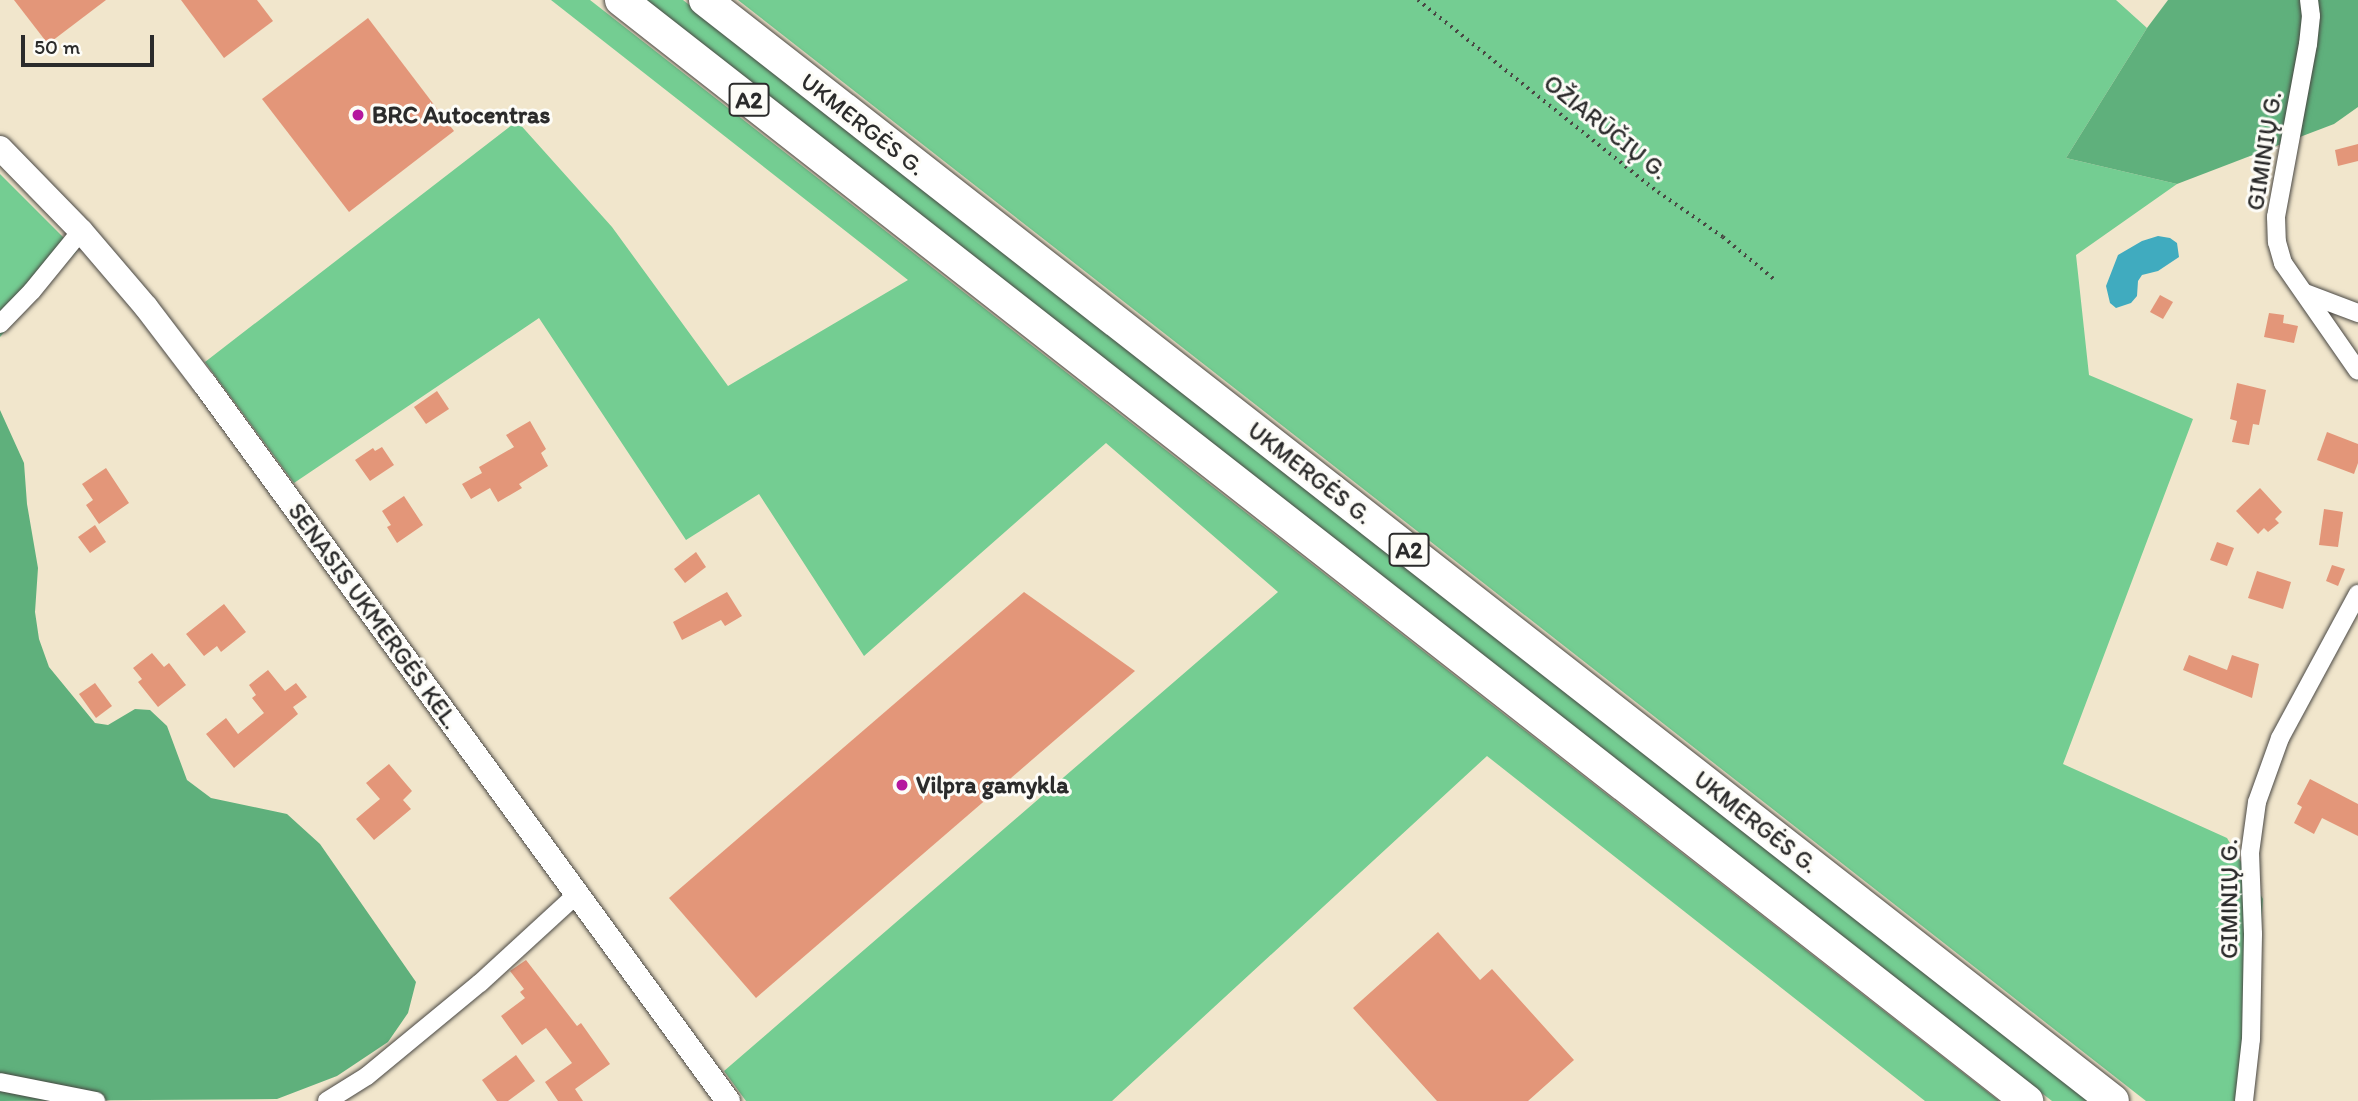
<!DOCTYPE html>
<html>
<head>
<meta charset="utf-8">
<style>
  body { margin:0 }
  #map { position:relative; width:2358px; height:1101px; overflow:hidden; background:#f1e6cc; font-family:Itim,sans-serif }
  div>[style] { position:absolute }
  .green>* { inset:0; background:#74cd92 }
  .forest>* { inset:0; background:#5fb07c }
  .water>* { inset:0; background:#40abbf }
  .building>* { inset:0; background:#e39679 }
  .path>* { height:3.5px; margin-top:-1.75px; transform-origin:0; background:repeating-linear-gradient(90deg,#494743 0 2px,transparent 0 7px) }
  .roads { filter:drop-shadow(0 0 2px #494743) drop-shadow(0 0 2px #494743) }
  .minor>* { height:18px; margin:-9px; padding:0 9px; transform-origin:9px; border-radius:9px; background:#fff }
  .secondary>* { height:24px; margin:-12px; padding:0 12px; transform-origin:12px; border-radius:12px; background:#fff }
  .motorway>* { height:32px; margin:-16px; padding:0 16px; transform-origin:16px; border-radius:16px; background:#fff }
  .dots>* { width:19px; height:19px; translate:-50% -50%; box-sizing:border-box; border:4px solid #fdfcf7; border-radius:50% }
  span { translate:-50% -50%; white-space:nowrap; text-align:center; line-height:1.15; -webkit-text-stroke:6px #fdfcf7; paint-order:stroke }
  .shield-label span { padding:2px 5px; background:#fdfcf7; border:2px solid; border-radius:5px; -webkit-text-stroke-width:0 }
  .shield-label { font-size:23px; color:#2b2b2b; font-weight:700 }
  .poi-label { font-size:24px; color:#2b2b2b; font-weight:700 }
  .left { translate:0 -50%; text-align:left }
  .street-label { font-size:24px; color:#2b2b2b }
  .scale { position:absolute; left:21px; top:35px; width:133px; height:32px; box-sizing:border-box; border:4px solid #2b2b2b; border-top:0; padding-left:9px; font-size:21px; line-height:24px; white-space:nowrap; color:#2b2b2b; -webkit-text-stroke:5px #fdfcf7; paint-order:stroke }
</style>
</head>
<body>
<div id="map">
  <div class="green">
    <div style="clip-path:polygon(551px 0,590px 0,1999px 1101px,1925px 1101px,1487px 756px,1112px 1101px,746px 1101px,724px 1071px,1278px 592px,1106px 443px,864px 656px,759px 494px,686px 540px,539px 318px,294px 483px,205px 362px,517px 121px,612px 227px,728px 386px,908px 280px)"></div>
    <div style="clip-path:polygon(641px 0,683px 0,2092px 1101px,2052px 1101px)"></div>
    <div style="clip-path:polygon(738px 0,2116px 0,2147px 28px,2066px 158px,2177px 184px,2076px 255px,2089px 375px,2193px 419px,2063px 764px,2227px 838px,2263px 899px,2249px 1101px,2146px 1101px)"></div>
    <div style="clip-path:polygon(0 174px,77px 251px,0 337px)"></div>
  </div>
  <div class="forest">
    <div style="clip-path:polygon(2168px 0,2358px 0,2358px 107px,2334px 124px,2177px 184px,2066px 158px,2147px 28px)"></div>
    <div style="clip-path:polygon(0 410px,24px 463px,27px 504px,38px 568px,35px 612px,39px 639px,49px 667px,95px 723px,108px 725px,135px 709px,150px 710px,167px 726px,187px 780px,211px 798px,287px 814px,320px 844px,416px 982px,408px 1013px,388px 1042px,337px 1076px,277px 1099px,0 1101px)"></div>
  </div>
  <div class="water">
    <div style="clip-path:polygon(2158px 236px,2170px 238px,2177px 243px,2179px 257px,2158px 271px,2142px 275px,2138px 281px,2137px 296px,2131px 303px,2116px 308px,2110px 303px,2106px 286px,2118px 255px,2142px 241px)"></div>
  </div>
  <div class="building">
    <div style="clip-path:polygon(14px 0,106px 0,48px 44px)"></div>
    <div style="clip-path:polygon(181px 0,257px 0,273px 21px,224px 58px)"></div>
    <div style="clip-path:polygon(368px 18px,454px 131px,349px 212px,262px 99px)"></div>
    <div style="clip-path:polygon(2358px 144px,2358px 161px,2338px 166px,2335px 150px)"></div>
    <div style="clip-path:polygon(2160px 295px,2173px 302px,2163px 319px,2150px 312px)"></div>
    <div style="clip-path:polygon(2269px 313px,2284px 315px,2283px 323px,2298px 326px,2294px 343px,2264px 337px)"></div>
    <div style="clip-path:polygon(2237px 383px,2266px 390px,2259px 425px,2253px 424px,2249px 445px,2232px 442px,2237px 421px,2230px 419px)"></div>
    <div style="clip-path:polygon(437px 391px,449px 409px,426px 424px,414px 407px)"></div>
    <div style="clip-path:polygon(530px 421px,546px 449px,541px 453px,548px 466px,519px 484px,522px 488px,498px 502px,490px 488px,471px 499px,462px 484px,482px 473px,479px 467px,514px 447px,506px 435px)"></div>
    <div style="clip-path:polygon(2327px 432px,2358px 444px,2358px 463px,2354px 474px,2317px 460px)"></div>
    <div style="clip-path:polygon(382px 447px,394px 465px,370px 481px,355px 460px,373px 448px,375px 451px)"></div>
    <div style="clip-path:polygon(106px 468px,129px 503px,99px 524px,86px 505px,93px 500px,82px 484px)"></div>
    <div style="clip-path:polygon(2260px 488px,2282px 512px,2275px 519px,2279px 523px,2268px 532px,2264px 528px,2258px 534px,2236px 511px)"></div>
    <div style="clip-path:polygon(404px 496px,423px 525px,397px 543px,387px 527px,391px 525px,382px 511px)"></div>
    <div style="clip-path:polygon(2324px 509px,2343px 512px,2338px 547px,2319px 545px)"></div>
    <div style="clip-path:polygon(95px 525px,106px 542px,90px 553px,78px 537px)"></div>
    <div style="clip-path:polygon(2217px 542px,2234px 548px,2227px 566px,2210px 560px)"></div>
    <div style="clip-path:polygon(696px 552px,706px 567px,685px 583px,674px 569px)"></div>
    <div style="clip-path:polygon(2332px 565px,2345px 569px,2338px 586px,2326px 581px)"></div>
    <div style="clip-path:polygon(2257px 571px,2291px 582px,2283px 609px,2248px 598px)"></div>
    <div style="clip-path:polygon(727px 592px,742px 616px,725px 626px,721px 620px,682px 640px,673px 622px)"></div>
    <div style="clip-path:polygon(1024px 592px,1135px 671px,756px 998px,669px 898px)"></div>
    <div style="clip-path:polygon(224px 604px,246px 632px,221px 652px,217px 646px,204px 656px,186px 634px)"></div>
    <div style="clip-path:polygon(152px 653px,164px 667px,169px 663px,186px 685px,158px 707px,138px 682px,142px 679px,133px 668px)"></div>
    <div style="clip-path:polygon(2189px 655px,2227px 670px,2232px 655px,2259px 664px,2252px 698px,2183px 670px)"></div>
    <div style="clip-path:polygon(268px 670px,285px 691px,296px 683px,307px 697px,293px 707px,298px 714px,234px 768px,206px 734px,226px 718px,238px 734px,264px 713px,252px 698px,256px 695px,249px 685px)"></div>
    <div style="clip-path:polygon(95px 683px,112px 706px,96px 718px,79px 694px)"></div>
    <div style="clip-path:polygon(389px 764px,412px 791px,403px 800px,411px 809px,374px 840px,356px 819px,380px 799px,366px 783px)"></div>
    <div style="clip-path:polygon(2310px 779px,2358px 804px,2358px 836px,2322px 818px,2314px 834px,2294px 823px,2302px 807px,2297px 804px)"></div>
    <div style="clip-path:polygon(1438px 932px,1480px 980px,1492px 969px,1574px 1060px,1528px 1101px,1437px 1101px,1353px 1008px)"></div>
    <div style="clip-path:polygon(526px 960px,577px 1026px,581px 1023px,610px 1064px,575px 1089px,583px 1101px,558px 1101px,545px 1082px,572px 1063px,546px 1028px,522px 1045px,501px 1016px,525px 998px,520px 992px,524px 989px,510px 971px)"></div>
    <div style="clip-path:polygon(516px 1055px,535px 1081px,508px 1101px,497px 1101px,482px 1080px)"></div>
  </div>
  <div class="path">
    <div style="left:1418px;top:0;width:307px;rotate:38.7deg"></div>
    <div style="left:1658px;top:192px;width:79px;rotate:34.7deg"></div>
    <div style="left:1723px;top:237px;width:66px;rotate:39.5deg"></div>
  </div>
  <div class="roads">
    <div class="minor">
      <div style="left:2309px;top:0;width:16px;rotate:83deg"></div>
      <div style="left:2311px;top:16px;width:28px;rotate:96deg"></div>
      <div style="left:2308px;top:44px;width:176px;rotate:100.5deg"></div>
      <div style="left:2276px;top:217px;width:25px;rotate:88deg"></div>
      <div style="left:2277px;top:242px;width:22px;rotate:74deg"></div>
      <div style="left:2283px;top:263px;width:131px;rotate:55.2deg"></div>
      <div style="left:2305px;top:293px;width:57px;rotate:20.7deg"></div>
      <div style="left:0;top:324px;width:46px;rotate:-45.9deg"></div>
      <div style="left:32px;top:291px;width:77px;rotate:-50.8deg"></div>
      <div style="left:0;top:1082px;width:98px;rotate:11.2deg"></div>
      <div style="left:327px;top:1101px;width:47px;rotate:-32deg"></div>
      <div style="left:367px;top:1076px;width:146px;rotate:-39.5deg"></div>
      <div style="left:480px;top:983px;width:132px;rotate:-42.5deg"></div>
      <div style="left:2244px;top:1101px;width:62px;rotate:-83.6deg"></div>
      <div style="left:2251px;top:1039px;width:105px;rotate:-88.9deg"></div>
      <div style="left:2253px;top:934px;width:81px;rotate:-92.1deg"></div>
      <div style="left:2250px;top:853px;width:51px;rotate:-82.2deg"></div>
      <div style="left:2257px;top:802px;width:68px;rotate:-70.2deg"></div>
      <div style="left:2280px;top:738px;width:164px;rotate:-61.6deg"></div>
    </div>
    <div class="secondary">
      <div style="left:0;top:148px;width:116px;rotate:45.7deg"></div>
      <div style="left:81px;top:231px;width:100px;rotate:49.5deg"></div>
      <div style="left:146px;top:307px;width:96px;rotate:52.7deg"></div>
      <div style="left:204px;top:383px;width:889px;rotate:53.88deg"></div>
    </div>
    <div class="motorway">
      <div style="left:621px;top:0;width:1786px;rotate:38.06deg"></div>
      <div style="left:705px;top:0;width:1787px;rotate:38.02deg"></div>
    </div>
  </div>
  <div class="dots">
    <div style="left:358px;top:115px;background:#b5179e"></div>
    <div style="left:902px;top:785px;background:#b5179e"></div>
  </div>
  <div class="shield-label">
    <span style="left:749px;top:100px">A2</span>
    <span style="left:1409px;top:550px">A2</span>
  </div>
  <div class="poi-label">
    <span class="left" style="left:372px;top:115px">BRC Autocentras</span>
    <span class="left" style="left:916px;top:785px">Vilpra gamykla</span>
  </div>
  <div class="street-label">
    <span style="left:863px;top:124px;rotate:38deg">UKMERGĖS G.</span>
    <span style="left:1606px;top:127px;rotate:39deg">OŽIARŪČIŲ G.</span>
    <span style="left:2264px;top:151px;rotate:-81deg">GIMINIŲ G.</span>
    <span style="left:1310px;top:473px;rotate:38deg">UKMERGĖS G.</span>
    <span style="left:374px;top:616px;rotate:54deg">SENASIS UKMERGĖS KEL.</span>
    <span style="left:1756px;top:822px;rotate:38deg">UKMERGĖS G.</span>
    <span style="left:2229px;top:899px;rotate:-90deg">GIMINIŲ G.</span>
  </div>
  <div class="scale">50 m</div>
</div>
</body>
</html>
